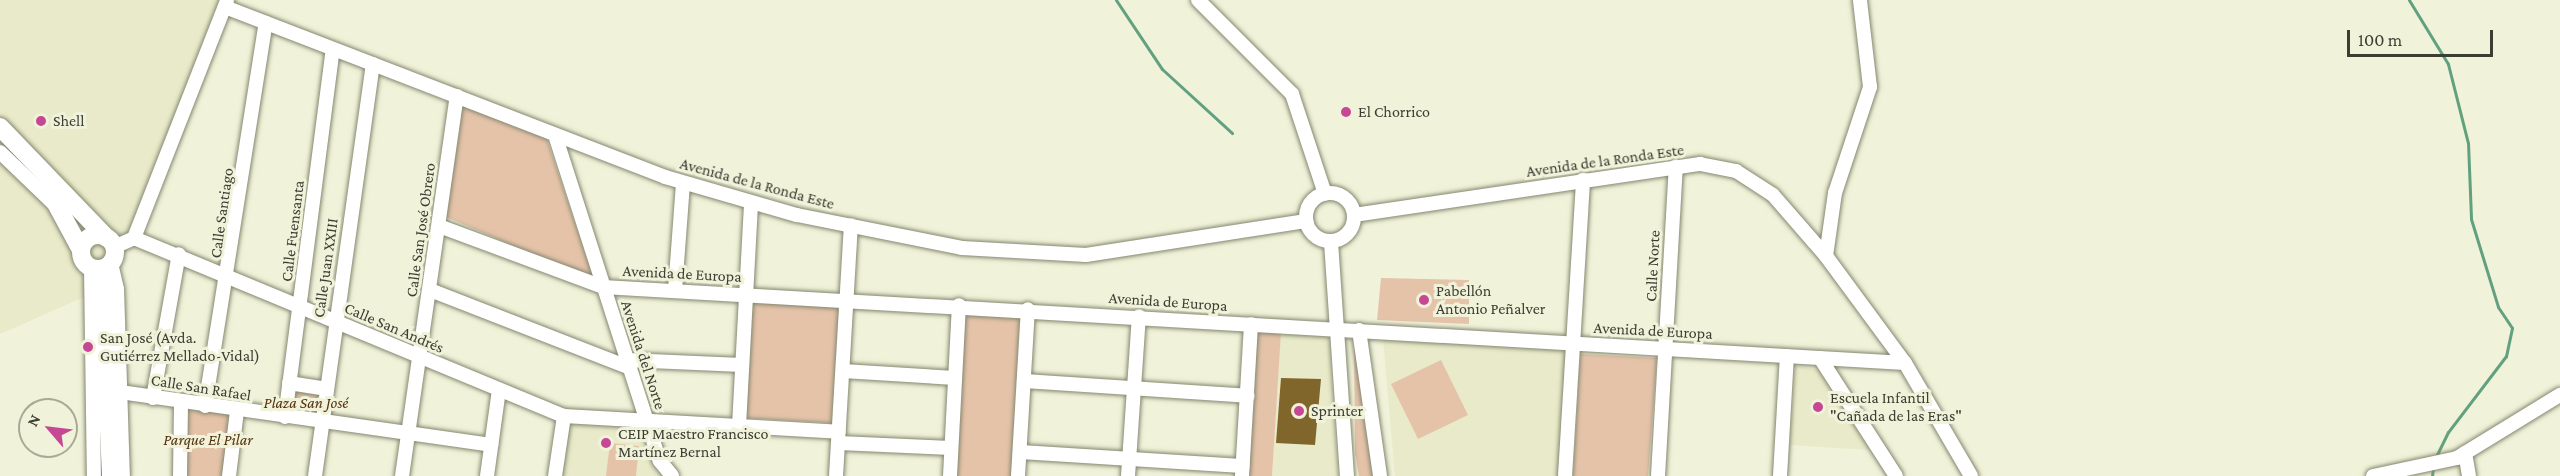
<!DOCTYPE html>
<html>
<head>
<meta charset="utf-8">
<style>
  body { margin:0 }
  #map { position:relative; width:2560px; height:476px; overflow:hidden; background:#f0f2d9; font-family:"Crimson Pro",serif }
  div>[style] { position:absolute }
  .built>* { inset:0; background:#e8eac9 }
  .green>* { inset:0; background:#e5c3a9 }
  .stream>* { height:3px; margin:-1.5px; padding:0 1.5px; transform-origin:1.5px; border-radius:1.5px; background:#61a17f }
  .building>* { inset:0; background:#81662b }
  .roads { filter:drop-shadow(0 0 2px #858770) drop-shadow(0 0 2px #858770) }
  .minor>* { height:14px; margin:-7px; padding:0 7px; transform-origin:7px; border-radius:7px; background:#fff }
  .minor>.ring { margin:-7px; padding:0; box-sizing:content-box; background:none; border:14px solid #fff; border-radius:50% }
  .major>* { height:18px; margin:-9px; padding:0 9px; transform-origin:9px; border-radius:9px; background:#fff }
  .major>.ring { margin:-9px; padding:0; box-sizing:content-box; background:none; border:18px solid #fff; border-radius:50% }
  .dots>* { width:16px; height:16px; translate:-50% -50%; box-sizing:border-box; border:3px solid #f0f2d9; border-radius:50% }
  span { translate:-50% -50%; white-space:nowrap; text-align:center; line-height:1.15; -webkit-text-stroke:6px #f0f2d9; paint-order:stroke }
  .poi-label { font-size:16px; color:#3c3d33 }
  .left { translate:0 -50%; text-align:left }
  .street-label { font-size:16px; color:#3c3d33 }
  .park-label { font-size:16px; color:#54310f; font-style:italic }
  .north { position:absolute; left:18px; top:398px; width:60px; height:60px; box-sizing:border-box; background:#f0f2d9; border:2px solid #a8aa97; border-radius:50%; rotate:298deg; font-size:16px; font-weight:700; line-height:24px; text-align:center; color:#3c3d33 }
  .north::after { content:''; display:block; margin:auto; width:21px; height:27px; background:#c64794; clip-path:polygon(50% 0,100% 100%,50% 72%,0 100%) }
  .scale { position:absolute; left:2347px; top:30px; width:146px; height:27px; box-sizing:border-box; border:3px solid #3c3d33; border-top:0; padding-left:8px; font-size:18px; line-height:21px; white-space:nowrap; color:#3c3d33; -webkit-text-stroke:4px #f0f2d9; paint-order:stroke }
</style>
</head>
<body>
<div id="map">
  <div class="built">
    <div style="clip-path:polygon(0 0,224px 0,131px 235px,84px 297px,0 334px)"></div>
    <div style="clip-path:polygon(1281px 332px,1328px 334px,1338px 476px,1272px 476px)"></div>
    <div style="clip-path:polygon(1383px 338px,1561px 347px,1566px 356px,1558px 476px,1395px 476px)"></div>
    <div style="clip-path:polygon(1795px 366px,1820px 370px,1870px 450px,1790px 445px)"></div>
    <div style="clip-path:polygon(569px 419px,641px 425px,662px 476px,561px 476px)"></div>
  </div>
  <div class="green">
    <div style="clip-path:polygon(459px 105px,546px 137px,592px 274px,586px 277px,444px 216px)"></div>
    <div style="clip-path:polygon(1381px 278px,1469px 280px,1469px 324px,1377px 320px)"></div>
    <div style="clip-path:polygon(751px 296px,840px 301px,832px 423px,743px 418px)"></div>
    <div style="clip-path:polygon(965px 314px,1020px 317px,1011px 476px,956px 476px)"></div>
    <div style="clip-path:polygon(1255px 329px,1281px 332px,1272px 476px,1246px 476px)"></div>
    <div style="clip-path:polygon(1354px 343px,1376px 476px,1359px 476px,1355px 453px)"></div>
    <div style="clip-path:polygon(1580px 354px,1657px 358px,1648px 476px,1573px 476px)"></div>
    <div style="clip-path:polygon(1441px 360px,1468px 415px,1418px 439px,1391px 384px)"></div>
    <div style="clip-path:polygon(289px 383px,326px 389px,322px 421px,285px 417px)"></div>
    <div style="clip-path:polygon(187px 410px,234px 414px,225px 476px,184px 476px)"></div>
    <div style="clip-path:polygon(610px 443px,639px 446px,636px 476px,606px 476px)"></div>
  </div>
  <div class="stream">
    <div style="left:1116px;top:0;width:83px;rotate:56.3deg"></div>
    <div style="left:1162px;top:69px;width:95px;rotate:42.4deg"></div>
    <div style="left:2409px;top:0;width:75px;rotate:58.6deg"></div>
    <div style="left:2448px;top:64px;width:81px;rotate:75.8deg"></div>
    <div style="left:2468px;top:143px;width:76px;rotate:87.7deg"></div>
    <div style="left:2471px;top:219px;width:92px;rotate:72.9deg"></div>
    <div style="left:2498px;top:307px;width:25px;rotate:56deg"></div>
    <div style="left:2512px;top:328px;width:29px;rotate:102deg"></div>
    <div style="left:2506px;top:356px;width:96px;rotate:127.3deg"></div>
    <div style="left:2448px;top:432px;width:30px;rotate:116deg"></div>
    <div style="left:2432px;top:476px;width:8px;rotate:-83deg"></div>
  </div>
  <div class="building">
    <div style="clip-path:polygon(1281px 378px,1321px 379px,1315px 445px,1276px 443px)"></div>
  </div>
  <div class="roads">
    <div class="minor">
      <div style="left:1198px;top:0;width:133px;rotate:45deg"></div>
      <div style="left:1292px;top:94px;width:105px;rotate:71.7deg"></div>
      <div style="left:225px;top:7px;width:472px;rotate:21.1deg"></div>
      <div style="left:665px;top:177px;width:137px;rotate:16.1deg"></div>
      <div style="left:797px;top:215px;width:168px;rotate:11.3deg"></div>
      <div style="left:962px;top:248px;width:124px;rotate:3.2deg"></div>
      <div style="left:1086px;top:255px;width:223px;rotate:-8.8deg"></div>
      <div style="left:556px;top:138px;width:339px;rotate:72.2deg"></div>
      <div style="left:660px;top:461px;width:19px;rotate:51deg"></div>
      <div style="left:0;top:152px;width:82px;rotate:44deg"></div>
      <div class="ring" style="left:1306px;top:193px;width:34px;height:34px"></div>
      <div style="left:1354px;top:215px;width:350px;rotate:-8.4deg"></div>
      <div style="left:1700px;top:164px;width:37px;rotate:11deg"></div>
      <div style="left:1736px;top:171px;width:44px;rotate:33deg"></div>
      <div style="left:1773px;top:195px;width:81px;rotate:49deg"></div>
      <div style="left:1826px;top:256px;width:133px;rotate:53.6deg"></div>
      <div style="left:1905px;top:363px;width:131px;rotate:59.7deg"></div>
      <div style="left:439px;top:226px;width:175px;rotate:20.4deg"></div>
      <div style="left:603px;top:287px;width:1304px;rotate:3.34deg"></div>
      <div style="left:134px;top:238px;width:465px;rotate:22.5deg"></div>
      <div style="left:564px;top:416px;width:275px;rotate:3.3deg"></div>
      <div style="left:1331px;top:242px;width:235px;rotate:86.1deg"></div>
      <div style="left:114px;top:247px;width:22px;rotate:-24deg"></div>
      <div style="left:134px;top:238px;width:255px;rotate:-68.6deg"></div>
      <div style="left:1826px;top:256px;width:64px;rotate:-81.9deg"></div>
      <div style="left:1835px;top:193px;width:112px;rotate:-71.7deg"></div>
      <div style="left:1870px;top:87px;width:88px;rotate:-96.6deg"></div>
      <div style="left:111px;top:263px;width:27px;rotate:77deg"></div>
      <div style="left:117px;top:289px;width:187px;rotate:88.2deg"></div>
      <div style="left:91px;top:268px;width:208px;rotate:89.2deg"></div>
      <div style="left:430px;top:290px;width:215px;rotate:21.3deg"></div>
      <div style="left:675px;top:290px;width:107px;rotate:-85.7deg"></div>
      <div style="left:1359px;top:330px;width:148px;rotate:81.8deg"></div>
      <div style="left:1820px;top:358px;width:140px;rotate:57.2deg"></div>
      <div style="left:627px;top:360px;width:115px;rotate:2.5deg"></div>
      <div style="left:843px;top:371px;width:112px;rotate:3.6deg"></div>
      <div style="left:1024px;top:381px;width:224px;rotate:3.8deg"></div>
      <div style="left:289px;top:383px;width:37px;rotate:9deg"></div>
      <div style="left:120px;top:392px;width:375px;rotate:8.1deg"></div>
      <div style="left:153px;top:398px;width:146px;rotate:-79.8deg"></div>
      <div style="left:205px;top:406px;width:388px;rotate:-81deg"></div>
      <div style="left:285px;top:417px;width:371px;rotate:-82.6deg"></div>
      <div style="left:739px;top:426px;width:223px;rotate:-86.9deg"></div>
      <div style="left:839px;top:443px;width:112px;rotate:2.6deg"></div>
      <div style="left:1020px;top:452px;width:223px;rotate:3.6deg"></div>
      <div style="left:2465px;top:453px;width:23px;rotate:80deg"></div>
      <div style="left:180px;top:476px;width:74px;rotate:-89.2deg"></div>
      <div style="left:229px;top:476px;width:65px;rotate:-83deg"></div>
      <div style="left:315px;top:476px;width:416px;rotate:-82deg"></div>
      <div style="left:402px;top:476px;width:384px;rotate:-81.8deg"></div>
      <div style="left:487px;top:476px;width:87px;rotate:-82.1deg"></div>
      <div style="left:555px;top:476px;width:61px;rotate:-81.5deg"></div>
      <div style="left:836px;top:476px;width:251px;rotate:-86.6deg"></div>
      <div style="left:950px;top:476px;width:171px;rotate:-87deg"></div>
      <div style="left:1018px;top:476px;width:167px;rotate:-86.6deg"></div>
      <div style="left:1128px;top:476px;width:160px;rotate:-86.1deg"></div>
      <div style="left:1242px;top:476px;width:152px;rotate:-86.6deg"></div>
      <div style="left:1565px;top:476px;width:297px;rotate:-86.5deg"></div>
      <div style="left:1658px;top:476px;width:310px;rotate:-86.7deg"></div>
      <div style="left:1780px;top:476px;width:120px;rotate:-86.7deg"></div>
      <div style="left:2373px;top:476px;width:86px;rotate:-12.1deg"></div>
      <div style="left:2457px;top:458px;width:121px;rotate:-31.5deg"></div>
    </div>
    <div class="major">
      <div style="left:0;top:127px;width:154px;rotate:46.1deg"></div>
      <div style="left:54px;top:200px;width:57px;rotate:61.6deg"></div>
      <div class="ring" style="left:81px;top:235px;width:16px;height:16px"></div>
      <div style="left:102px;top:269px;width:207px;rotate:87.5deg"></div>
    </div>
  </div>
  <div class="dots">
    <div style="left:1346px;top:112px;background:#c64794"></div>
    <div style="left:41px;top:121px;background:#c64794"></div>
    <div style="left:1424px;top:300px;background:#c64794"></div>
    <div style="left:88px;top:347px;background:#c64794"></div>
    <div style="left:1818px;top:407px;background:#c64794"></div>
    <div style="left:1299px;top:411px;background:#c64794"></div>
    <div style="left:606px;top:443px;background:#c64794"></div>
  </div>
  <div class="poi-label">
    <span class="left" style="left:1358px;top:112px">El Chorrico</span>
    <span class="left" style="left:53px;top:121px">Shell</span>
    <span class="left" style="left:1436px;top:300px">Pabellón<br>Antonio Peñalver</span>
    <span class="left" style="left:100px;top:347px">San José (Avda.<br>Gutiérrez Mellado-Vidal)</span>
    <span class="left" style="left:1830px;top:407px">Escuela Infantil<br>"Cañada de las Eras"</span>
    <span class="left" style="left:1311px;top:411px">Sprinter</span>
    <span class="left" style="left:618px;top:443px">CEIP Maestro Francisco<br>Martínez Bernal</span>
  </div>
  <div class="street-label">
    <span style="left:1605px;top:161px;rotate:-8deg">Avenida de la Ronda Este</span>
    <span style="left:757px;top:184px;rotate:15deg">Avenida de la Ronda Este</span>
    <span style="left:222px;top:213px;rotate:-82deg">Calle Santiago</span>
    <span style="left:421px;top:230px;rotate:-82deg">Calle San José Obrero</span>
    <span style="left:293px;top:231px;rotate:-83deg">Calle Fuensanta</span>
    <span style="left:1653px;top:266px;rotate:-87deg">Calle Norte</span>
    <span style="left:326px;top:268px;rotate:-82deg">Calle Juan XXIII</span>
    <span style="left:682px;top:274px;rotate:3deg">Avenida de Europa</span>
    <span style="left:1168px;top:302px;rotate:4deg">Avenida de Europa</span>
    <span style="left:394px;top:328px;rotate:23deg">Calle San Andrés</span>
    <span style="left:1653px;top:331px;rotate:3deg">Avenida de Europa</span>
    <span style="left:643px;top:355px;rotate:72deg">Avenida del Norte</span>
    <span style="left:201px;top:388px;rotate:9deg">Calle San Rafael</span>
  </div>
  <div class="park-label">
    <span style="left:306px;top:403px">Plaza San José</span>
    <span style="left:208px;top:440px">Parque El Pilar</span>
  </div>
  <div class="north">N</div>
  <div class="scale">100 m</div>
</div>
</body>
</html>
